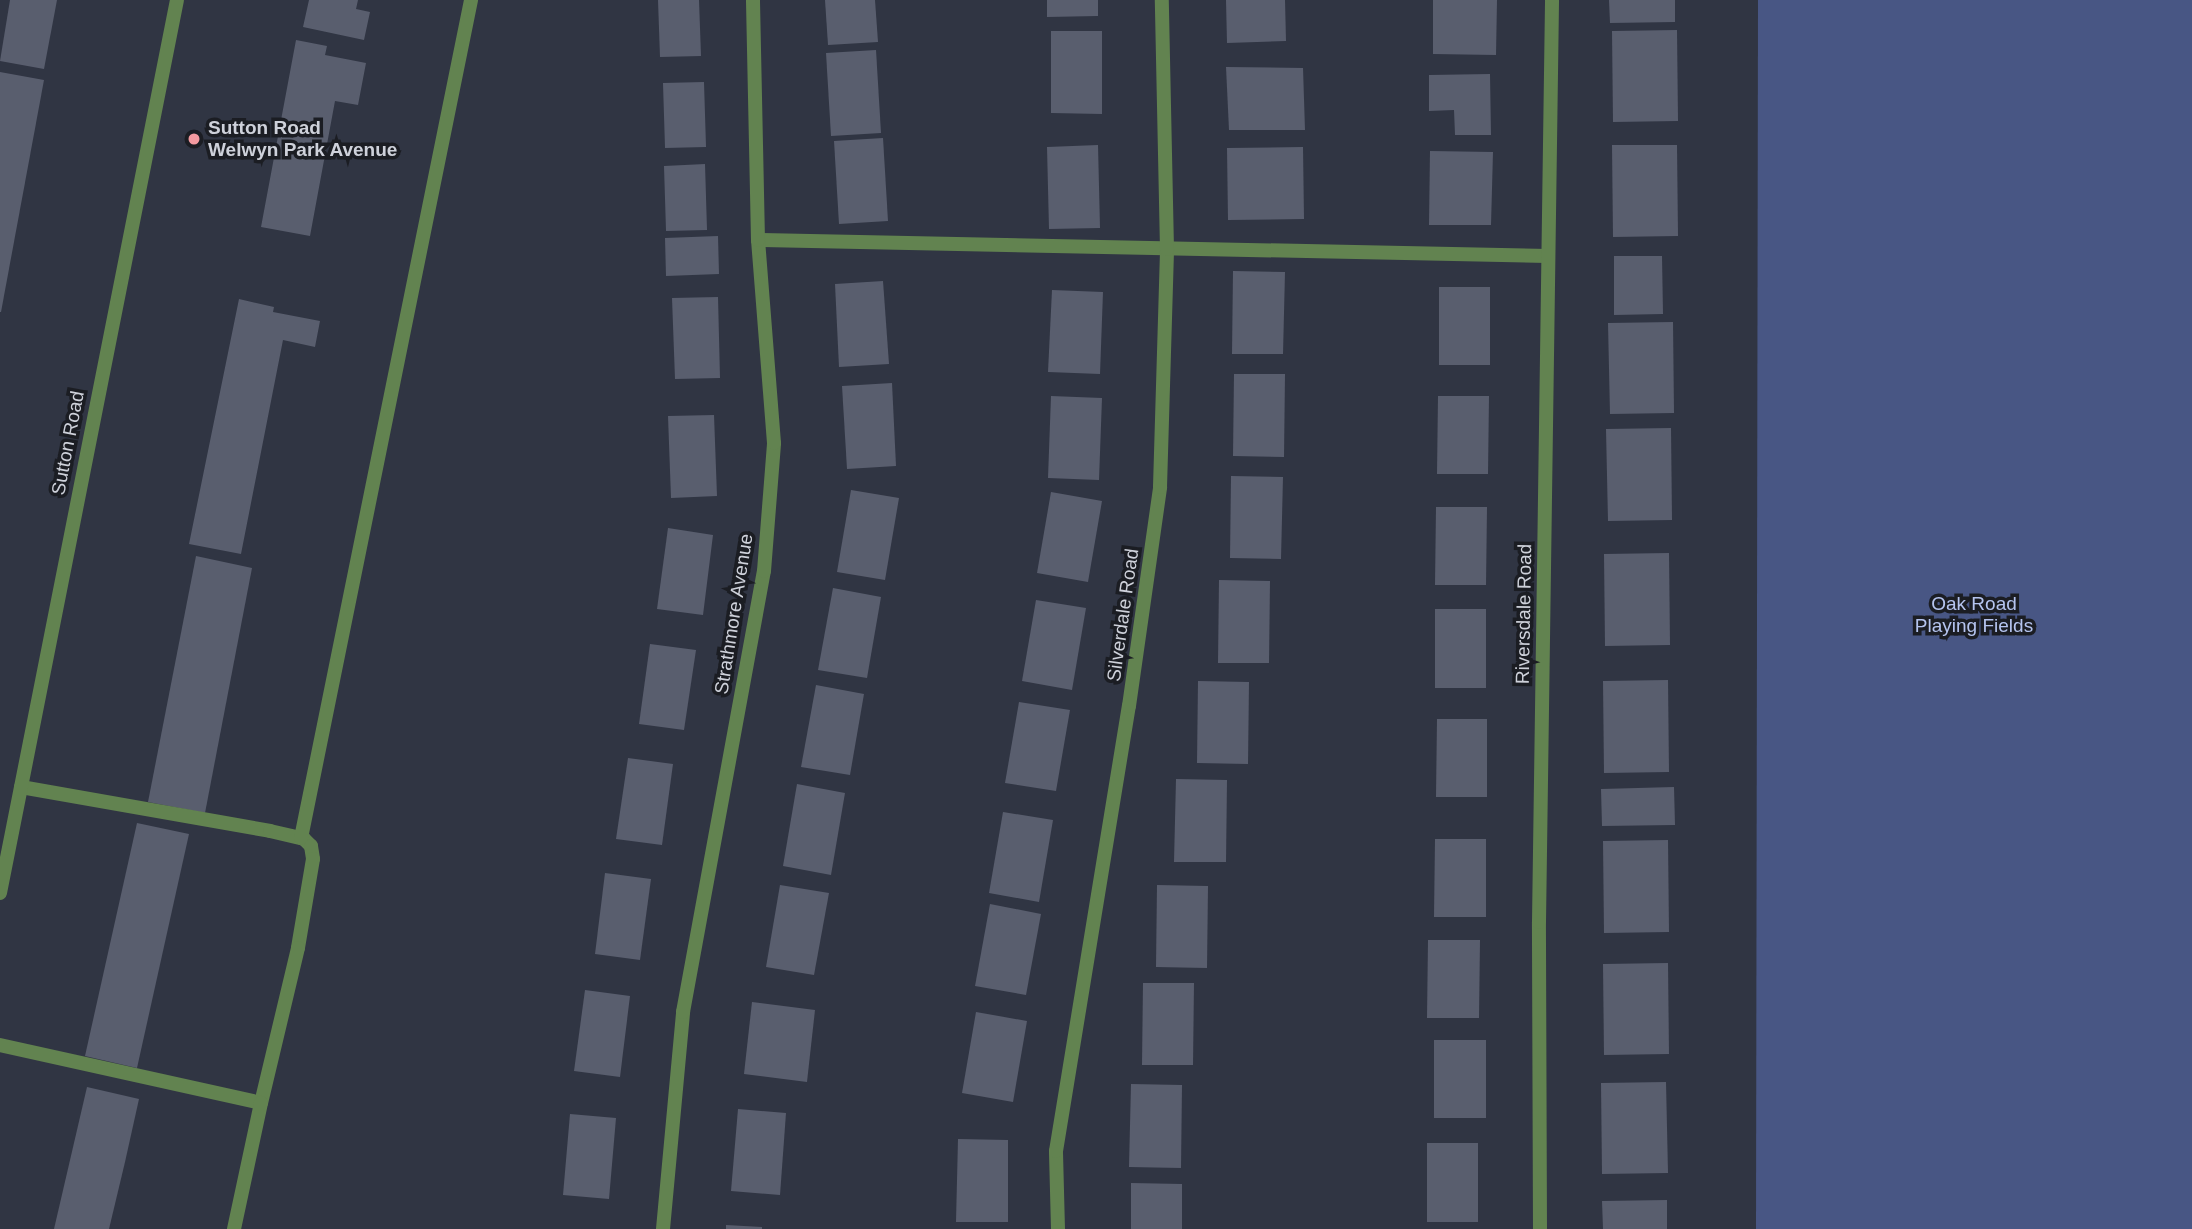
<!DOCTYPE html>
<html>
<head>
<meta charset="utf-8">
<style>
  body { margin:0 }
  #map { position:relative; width:2192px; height:1229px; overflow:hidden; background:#303543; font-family:Helvetica,sans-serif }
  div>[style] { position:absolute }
  .green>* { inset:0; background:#485684 }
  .building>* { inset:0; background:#595e6e }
  .service>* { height:14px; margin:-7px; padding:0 7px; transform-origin:7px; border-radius:7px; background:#628350 }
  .minor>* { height:14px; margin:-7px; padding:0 7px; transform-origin:7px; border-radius:7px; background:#628350 }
  .tertiary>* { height:14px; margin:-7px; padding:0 7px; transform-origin:7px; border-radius:7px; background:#628350 }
  .dots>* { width:19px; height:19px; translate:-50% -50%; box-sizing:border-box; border:4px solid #1b1d23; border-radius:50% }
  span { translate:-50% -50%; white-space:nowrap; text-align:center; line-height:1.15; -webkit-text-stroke:7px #1b1d23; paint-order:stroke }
  .poi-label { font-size:19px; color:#ced1da; font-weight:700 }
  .left { translate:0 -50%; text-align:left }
  .street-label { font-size:19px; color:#ced1da }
  .park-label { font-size:19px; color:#b5c4ef }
</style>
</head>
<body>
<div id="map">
  <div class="green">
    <div style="clip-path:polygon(1758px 0,2192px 0,2192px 1229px,1756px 1229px)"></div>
  </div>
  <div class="building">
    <div style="clip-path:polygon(10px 0,57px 0,44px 69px,0 61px)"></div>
    <div style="clip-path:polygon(309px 0,358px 0,356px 9px,370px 12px,364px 40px,303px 27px)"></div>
    <div style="clip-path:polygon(658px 0,699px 0,701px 56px,660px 57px)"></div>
    <div style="clip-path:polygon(825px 0,875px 0,878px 42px,828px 45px)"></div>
    <div style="clip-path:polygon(1047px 0,1098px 0,1098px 16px,1047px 17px)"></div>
    <div style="clip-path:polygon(1226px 0,1285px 0,1286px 41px,1227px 43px)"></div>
    <div style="clip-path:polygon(1433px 0,1497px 0,1496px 55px,1433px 54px)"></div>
    <div style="clip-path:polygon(1609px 0,1675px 0,1675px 22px,1610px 23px)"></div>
    <div style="clip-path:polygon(1677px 30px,1678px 121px,1613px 122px,1612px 31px)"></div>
    <div style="clip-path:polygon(1051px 31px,1102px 31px,1102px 114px,1051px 113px)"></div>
    <div style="clip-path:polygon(296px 40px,327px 46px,325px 55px,366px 63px,358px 105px,335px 101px,310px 236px,261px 227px)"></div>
    <div style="clip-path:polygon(876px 50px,881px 133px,831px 136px,826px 53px)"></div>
    <div style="clip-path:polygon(1226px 67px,1303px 68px,1305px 130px,1229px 130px)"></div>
    <div style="clip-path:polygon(0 72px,44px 80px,1px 312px,0 312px)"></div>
    <div style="clip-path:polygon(1490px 74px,1491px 135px,1455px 135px,1454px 110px,1429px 111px,1429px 75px)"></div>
    <div style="clip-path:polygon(704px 82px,706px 147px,665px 148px,663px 83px)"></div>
    <div style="clip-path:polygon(883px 138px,888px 221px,839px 224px,834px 141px)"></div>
    <div style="clip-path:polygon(1098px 145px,1100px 228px,1049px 229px,1047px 147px)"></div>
    <div style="clip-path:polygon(1612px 145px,1677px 145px,1678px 236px,1613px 237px)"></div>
    <div style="clip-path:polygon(1303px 147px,1304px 219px,1228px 220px,1227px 148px)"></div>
    <div style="clip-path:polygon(1430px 151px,1493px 152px,1491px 225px,1429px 225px)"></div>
    <div style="clip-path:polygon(705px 164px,707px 230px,666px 231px,664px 166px)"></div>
    <div style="clip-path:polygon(718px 236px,719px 274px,666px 276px,665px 238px)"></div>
    <div style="clip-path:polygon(1614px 256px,1662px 256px,1663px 314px,1614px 315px)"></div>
    <div style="clip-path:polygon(1233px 271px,1285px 272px,1283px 354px,1232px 354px)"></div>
    <div style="clip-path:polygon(883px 281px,889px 364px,839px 367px,835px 284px)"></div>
    <div style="clip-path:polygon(1439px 287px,1490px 287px,1490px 365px,1439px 365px)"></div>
    <div style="clip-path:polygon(1052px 290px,1103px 292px,1100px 374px,1048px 372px)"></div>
    <div style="clip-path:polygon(718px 297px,720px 378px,675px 379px,672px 298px)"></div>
    <div style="clip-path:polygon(239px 299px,274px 307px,273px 312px,320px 321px,315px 347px,283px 340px,241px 554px,189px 544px)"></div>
    <div style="clip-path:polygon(1673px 322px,1674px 413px,1610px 414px,1608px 323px)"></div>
    <div style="clip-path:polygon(1234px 374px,1285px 374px,1284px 457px,1233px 456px)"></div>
    <div style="clip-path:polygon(892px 383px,896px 466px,847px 469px,842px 386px)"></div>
    <div style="clip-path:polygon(1051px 396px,1102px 398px,1099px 480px,1048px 478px)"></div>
    <div style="clip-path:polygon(1438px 396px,1489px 396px,1488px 474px,1437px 474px)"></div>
    <div style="clip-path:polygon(714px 415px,717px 496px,671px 498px,668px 416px)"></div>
    <div style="clip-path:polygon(1671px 428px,1672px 520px,1608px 521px,1606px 429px)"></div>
    <div style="clip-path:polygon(1231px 476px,1283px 477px,1281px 559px,1230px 558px)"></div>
    <div style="clip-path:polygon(851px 490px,899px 498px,885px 580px,837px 572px)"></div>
    <div style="clip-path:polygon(1051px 492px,1102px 501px,1088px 582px,1037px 573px)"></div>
    <div style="clip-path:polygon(1436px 507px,1487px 507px,1486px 585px,1435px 585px)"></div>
    <div style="clip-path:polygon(668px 528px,713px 535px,703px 615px,657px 609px)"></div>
    <div style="clip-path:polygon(1669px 553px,1670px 645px,1605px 646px,1604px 554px)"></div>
    <div style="clip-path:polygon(196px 556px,252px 568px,205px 813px,148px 802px)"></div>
    <div style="clip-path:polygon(1219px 580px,1270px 581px,1269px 663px,1218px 663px)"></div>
    <div style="clip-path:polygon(833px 588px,881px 597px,867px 678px,818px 670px)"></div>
    <div style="clip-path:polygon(1036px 600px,1086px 608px,1072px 690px,1022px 681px)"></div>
    <div style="clip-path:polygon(1435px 609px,1486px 609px,1486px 688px,1435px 688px)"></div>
    <div style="clip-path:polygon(650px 644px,696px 650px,684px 730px,639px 724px)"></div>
    <div style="clip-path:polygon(1668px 680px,1669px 772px,1604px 773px,1603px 681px)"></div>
    <div style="clip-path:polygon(1198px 681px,1249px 682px,1248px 764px,1197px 763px)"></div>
    <div style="clip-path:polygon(816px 685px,864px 694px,850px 775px,801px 767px)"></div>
    <div style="clip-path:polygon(1019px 702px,1070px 710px,1056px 791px,1005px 783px)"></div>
    <div style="clip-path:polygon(1437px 719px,1487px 719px,1487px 797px,1436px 797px)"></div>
    <div style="clip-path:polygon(628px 758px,673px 764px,662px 845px,616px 839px)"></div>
    <div style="clip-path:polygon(1176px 779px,1227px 780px,1226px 862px,1174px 862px)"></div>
    <div style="clip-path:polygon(797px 784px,845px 793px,831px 875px,783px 866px)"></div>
    <div style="clip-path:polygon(1674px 787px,1675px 825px,1602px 826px,1601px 789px)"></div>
    <div style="clip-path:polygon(1003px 812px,1053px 820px,1039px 902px,989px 893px)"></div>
    <div style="clip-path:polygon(137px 823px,189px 834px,137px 1068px,85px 1056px)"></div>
    <div style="clip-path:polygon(1435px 839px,1486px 839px,1486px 917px,1434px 917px)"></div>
    <div style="clip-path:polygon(1668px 840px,1669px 932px,1604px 933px,1603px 841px)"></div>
    <div style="clip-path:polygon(605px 873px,651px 879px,640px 960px,595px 954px)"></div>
    <div style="clip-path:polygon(780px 885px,829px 893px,814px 975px,766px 967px)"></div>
    <div style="clip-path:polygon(1157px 885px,1208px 886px,1207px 968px,1156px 967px)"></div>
    <div style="clip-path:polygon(990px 904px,1041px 914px,1026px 995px,975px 986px)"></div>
    <div style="clip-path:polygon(1428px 940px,1480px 940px,1479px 1018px,1427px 1018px)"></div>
    <div style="clip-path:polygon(1668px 963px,1669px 1054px,1604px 1055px,1603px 964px)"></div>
    <div style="clip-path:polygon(1143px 983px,1194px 983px,1193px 1065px,1142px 1065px)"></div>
    <div style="clip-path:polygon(585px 990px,630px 996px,620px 1077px,574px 1071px)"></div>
    <div style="clip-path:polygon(752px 1002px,815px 1010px,807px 1082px,744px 1074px)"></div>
    <div style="clip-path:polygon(976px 1012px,1027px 1021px,1013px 1102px,962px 1093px)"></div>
    <div style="clip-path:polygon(1434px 1040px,1486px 1040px,1486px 1118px,1434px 1118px)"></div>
    <div style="clip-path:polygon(1666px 1082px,1668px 1173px,1602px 1174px,1601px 1083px)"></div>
    <div style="clip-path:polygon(1131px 1084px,1182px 1085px,1181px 1168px,1129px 1167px)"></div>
    <div style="clip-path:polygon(87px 1087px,139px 1099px,125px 1162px,109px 1229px,54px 1229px)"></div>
    <div style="clip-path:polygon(738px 1109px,786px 1113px,780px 1195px,731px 1191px)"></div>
    <div style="clip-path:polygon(570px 1114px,616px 1118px,609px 1199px,563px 1195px)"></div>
    <div style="clip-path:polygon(958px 1139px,1008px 1140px,1008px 1222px,956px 1222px)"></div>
    <div style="clip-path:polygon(1427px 1143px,1478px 1143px,1478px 1222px,1427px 1222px)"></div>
    <div style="clip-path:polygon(1131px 1183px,1182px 1184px,1182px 1229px,1131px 1229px)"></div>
    <div style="clip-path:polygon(1667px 1200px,1667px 1229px,1603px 1229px,1602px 1201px)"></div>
    <div style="clip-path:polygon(726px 1225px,762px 1227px,762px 1229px,726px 1229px)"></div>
  </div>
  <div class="service">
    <div style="left:21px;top:787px;width:253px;rotate:10deg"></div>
    <div style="left:270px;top:831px;width:35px;rotate:13deg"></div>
    <div style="left:304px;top:839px;width:10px;rotate:45deg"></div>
    <div style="left:311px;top:846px;width:13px;rotate:81deg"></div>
    <div style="left:313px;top:859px;width:90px;rotate:99.6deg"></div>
    <div style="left:298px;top:948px;width:159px;rotate:103.4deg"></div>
    <div style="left:301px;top:838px;width:855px;rotate:-78.53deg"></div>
    <div style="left:0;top:1045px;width:267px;rotate:12.5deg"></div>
    <div style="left:261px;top:1103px;width:129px;rotate:102.1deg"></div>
  </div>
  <div class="minor">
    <div style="left:758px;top:240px;width:790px;rotate:1.16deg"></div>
    <div style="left:663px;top:1229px;width:218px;rotate:-84.7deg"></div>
    <div style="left:683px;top:1012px;width:448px;rotate:-79.6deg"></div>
    <div style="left:764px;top:571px;width:128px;rotate:-85.5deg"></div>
    <div style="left:774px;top:443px;width:204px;rotate:-94.5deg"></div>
    <div style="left:758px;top:240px;width:240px;rotate:-91.2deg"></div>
    <div style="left:1058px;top:1229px;width:78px;rotate:-91.5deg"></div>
    <div style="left:1056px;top:1151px;width:451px;rotate:-80.7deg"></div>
    <div style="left:1129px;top:706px;width:221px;rotate:-81.9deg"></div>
    <div style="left:1160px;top:487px;width:238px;rotate:-88.3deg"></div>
    <div style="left:1167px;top:249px;width:249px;rotate:-91.2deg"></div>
    <div style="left:1540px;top:1229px;width:307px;rotate:-90.2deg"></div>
    <div style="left:1539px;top:922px;width:922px;rotate:-89.19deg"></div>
  </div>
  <div class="tertiary">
    <div style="left:0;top:893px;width:910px;rotate:-78.79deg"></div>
  </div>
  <div class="dots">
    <div style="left:194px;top:139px;background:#f49aa0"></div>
  </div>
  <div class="poi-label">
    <span class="left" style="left:208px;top:139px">Sutton Road<br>Welwyn Park Avenue</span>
  </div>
  <div class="street-label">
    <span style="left:68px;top:443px;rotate:-79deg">Sutton Road</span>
    <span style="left:734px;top:614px;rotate:-81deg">Strathmore Avenue</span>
    <span style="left:1524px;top:614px;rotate:-89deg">Riversdale Road</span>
    <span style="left:1123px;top:615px;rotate:-82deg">Silverdale Road</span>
  </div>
  <div class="park-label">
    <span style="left:1974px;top:615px">Oak Road<br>Playing Fields</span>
  </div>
</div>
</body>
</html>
